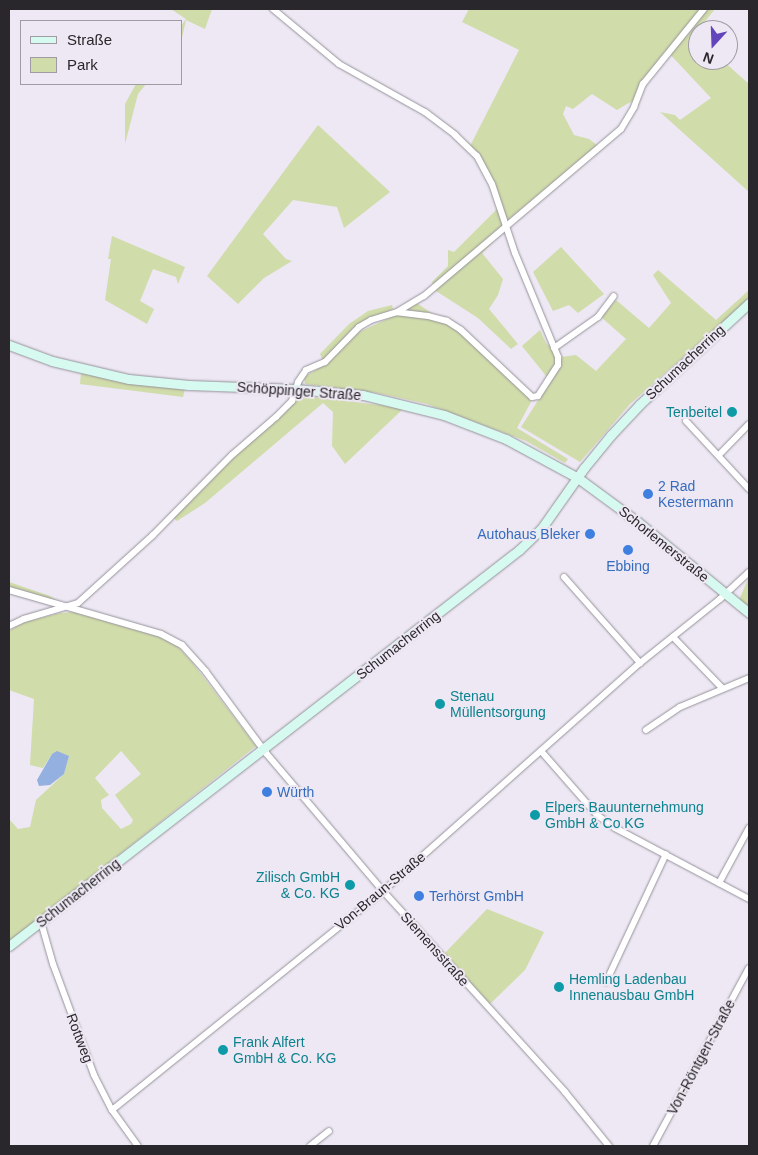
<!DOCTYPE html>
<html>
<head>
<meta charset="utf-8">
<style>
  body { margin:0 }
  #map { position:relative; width:758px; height:1155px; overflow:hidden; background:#ede8f3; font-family:Helvetica,sans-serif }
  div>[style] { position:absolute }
  .green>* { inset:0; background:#d0dca9 }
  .water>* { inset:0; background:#93b0e0 }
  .roads { filter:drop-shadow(0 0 1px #96929b) drop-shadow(0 0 1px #96929b) }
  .street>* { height:6px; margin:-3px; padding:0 3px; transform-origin:3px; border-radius:3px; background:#fff }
  .secondary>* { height:9px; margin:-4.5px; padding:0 4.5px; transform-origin:4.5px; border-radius:4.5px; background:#d6f9f0 }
  .dots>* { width:14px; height:14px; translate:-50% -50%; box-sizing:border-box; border:2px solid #ede8f3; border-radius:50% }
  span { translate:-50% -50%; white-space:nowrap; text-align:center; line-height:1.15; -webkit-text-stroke:4px #ede8f3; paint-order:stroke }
  .street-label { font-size:14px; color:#29272b }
  .culture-label { font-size:14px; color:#0d838f }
  .right { translate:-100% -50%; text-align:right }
  .left { translate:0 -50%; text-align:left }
  .shop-label { font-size:14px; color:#366cbe }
  .frame { position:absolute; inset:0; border:10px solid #29272b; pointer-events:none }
  .legend { position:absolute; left:20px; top:20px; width:162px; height:65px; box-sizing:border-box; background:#ede8f3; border:1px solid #9f9ba3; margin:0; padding:6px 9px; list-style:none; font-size:15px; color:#29272b }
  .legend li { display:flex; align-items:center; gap:10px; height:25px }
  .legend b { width:25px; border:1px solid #9f9ba3 }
  .north { position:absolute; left:688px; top:20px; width:50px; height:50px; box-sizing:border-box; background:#ede8f3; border:1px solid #9f9ba3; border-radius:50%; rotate:200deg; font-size:14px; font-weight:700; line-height:20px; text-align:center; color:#29272b }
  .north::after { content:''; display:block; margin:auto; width:18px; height:22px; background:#6245bd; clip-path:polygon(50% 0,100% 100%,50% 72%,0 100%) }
</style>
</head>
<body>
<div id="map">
  <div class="green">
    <div style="clip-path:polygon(171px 9px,212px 9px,205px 29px,186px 20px,181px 42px,181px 26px,186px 19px)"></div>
    <div style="clip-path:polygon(469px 9px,715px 9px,694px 35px,698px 39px,698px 60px,722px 60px,749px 84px,749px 192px,660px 112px,675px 115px,680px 120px,711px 98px,666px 50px,645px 78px,633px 101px,627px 104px,617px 110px,592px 94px,573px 109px,566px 106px,563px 114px,574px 135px,589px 139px,597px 145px,508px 220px,502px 233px,482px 253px,503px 279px,498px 295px,489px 309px,518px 344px,511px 349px,478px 318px,436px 291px,432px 282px,448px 266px,448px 250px,454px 252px,497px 209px,503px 207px,488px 169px,470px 146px,519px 50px,462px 22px)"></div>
    <div style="clip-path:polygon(136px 84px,146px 84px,138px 94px,125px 144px,125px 104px)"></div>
    <div style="clip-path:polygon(318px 125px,390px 192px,344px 228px,337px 207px,293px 200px,263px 234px,286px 259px,292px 261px,264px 278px,238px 304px,207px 276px)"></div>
    <div style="clip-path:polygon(112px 236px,185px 267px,178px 284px,176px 277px,153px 269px,140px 301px,154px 309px,147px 324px,105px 300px,111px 259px,108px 259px)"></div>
    <div style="clip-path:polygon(561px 247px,604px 294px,578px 313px,569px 305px,553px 311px,533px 272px)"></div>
    <div style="clip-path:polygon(658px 270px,716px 320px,749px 290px,749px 299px,630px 404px,580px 462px,521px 427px,557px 371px,561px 357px,576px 355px,596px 371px,626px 339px,601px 317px,616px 300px,649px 328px,671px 303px,653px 275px)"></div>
    <div style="clip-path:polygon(410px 304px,418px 304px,469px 338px,532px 400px,517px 428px,568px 459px,565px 463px,526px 441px,427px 404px,378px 393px,305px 384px,304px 377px,329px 362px,359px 332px,396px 315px)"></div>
    <div style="clip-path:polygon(392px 305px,393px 309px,360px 324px,323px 361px,320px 354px,349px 324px,368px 311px)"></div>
    <div style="clip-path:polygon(540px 330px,546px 343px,553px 349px,556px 361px,547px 377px,522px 346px)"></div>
    <div style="clip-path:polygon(81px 373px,127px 382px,185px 389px,183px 397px,80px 384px)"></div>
    <div style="clip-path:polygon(296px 395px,404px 408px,345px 464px,332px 446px,333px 412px,323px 403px,205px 503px,177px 521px,170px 515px)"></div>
    <div style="clip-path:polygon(749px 577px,749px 606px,745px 607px,739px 600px)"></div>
    <div style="clip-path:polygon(9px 582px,50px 596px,60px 603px,9px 587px)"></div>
    <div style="clip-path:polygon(evenodd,74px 612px,163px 638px,177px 646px,192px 662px,256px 746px,9px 942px,9px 819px,18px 829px,30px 827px,36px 800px,64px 774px,69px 756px,52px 754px,43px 768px,30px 765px,34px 699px,9px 690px,9px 631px,25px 622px,60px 613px,74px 612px,121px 751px,141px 774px,115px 795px,133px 820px,131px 824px,121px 829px,102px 808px,101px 800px,109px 795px,95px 778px,121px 751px)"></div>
    <div style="clip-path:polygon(487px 909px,544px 932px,525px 970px,490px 1004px,443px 955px)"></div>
  </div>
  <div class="water">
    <div style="clip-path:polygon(57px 751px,69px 756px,64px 774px,50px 785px,39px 786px,37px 780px,52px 754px)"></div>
  </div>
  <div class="roads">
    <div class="street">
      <div style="left:273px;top:9px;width:86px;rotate:39.8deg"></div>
      <div style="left:339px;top:64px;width:98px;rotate:29.2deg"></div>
      <div style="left:425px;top:112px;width:38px;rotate:37deg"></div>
      <div style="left:455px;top:135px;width:30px;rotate:44deg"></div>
      <div style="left:477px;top:156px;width:32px;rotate:62deg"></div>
      <div style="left:492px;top:184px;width:73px;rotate:71.6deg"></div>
      <div style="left:515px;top:253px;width:113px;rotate:67.5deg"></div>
      <div style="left:558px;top:357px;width:8px;rotate:90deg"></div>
      <div style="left:558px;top:365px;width:37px;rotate:123deg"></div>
      <div style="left:538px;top:396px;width:6px;rotate:171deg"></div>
      <div style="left:532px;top:397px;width:98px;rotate:-136.7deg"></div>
      <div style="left:461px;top:330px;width:17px;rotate:-147deg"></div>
      <div style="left:447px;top:321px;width:20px;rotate:-165deg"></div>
      <div style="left:428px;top:316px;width:31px;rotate:-173deg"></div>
      <div style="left:554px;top:348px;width:54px;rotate:-35.2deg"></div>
      <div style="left:598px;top:317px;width:26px;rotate:-53deg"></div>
      <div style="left:686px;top:421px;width:93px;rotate:47.2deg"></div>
      <div style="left:719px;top:455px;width:43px;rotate:-45.9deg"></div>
      <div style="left:564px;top:577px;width:115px;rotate:48.5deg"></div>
      <div style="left:9px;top:590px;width:158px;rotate:16.1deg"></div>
      <div style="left:161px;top:634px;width:24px;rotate:28deg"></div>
      <div style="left:182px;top:645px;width:36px;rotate:48deg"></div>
      <div style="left:206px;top:672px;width:101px;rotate:53.5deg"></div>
      <div style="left:266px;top:753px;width:181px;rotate:49.7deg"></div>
      <div style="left:383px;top:891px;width:271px;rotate:47.8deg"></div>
      <div style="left:565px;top:1092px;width:70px;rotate:50.8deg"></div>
      <div style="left:9px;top:626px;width:17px;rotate:-25deg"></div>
      <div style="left:24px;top:619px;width:56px;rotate:-16.5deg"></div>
      <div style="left:78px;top:603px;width:101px;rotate:-42.2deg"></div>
      <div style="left:153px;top:535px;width:112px;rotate:-45.4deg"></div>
      <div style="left:232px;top:455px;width:58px;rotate:-40.8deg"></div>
      <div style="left:276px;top:417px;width:23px;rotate:-45deg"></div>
      <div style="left:292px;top:401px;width:20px;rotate:-72deg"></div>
      <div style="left:298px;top:382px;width:14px;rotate:-56deg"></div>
      <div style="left:306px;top:370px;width:21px;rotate:-23deg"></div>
      <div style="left:325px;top:362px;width:49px;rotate:-45.8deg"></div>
      <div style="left:359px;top:327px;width:14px;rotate:-30deg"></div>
      <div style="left:371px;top:320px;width:27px;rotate:-17deg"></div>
      <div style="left:397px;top:312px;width:31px;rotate:-31deg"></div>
      <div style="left:424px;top:296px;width:258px;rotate:-40.3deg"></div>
      <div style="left:621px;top:129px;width:26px;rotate:-59deg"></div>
      <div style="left:634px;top:107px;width:25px;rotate:-69deg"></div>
      <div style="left:643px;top:84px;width:97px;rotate:-50.9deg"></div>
      <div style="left:673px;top:637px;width:71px;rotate:46.1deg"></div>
      <div style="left:646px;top:730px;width:41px;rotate:-34.1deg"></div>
      <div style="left:680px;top:707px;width:75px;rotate:-22.8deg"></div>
      <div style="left:541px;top:751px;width:85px;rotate:48.8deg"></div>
      <div style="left:597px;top:815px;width:22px;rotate:36deg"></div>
      <div style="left:615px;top:828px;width:152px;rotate:27.9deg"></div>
      <div style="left:719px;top:883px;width:63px;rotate:-61.4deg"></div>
      <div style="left:41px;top:922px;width:44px;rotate:74.1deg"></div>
      <div style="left:53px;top:964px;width:118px;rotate:69.7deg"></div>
      <div style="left:94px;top:1075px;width:39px;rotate:63deg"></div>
      <div style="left:112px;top:1110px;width:44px;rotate:54.2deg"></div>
      <div style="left:606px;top:982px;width:141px;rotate:-64.9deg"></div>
      <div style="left:112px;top:1110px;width:348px;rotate:-38.9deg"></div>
      <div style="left:383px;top:891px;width:344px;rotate:-41.6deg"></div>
      <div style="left:640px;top:663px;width:102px;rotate:-38.7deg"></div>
      <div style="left:720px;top:599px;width:40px;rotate:-43deg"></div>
      <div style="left:310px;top:1146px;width:24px;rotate:-38deg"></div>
      <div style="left:653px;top:1146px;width:202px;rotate:-61.7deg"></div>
    </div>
    <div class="secondary">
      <div style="left:9px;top:345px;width:46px;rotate:20.4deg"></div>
      <div style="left:52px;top:361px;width:79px;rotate:13.2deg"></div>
      <div style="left:129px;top:379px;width:60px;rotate:5.7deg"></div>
      <div style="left:189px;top:385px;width:107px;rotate:2.1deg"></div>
      <div style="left:296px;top:389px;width:67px;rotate:5.1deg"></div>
      <div style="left:363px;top:395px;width:83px;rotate:13.9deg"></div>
      <div style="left:444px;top:415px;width:66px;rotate:21.2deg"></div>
      <div style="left:506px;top:439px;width:82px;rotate:28.4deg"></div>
      <div style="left:578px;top:478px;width:74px;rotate:36.3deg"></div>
      <div style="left:638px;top:522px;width:144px;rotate:39.3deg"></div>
      <div style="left:9px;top:946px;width:646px;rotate:-37.83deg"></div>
      <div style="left:519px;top:550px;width:30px;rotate:-44deg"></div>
      <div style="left:541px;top:529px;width:75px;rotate:-54.8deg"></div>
      <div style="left:584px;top:468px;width:43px;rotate:-50.7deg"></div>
      <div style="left:611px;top:435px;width:42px;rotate:-46.9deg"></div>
      <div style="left:640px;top:404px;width:149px;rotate:-42.8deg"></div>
    </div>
  </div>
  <div class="dots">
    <div style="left:732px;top:412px;background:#0f9aa8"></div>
    <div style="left:648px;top:494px;background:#3f7fe0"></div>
    <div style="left:590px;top:534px;background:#3f7fe0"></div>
    <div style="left:628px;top:550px;background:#3f7fe0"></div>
    <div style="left:440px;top:704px;background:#0f9aa8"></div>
    <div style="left:267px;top:792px;background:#3f7fe0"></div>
    <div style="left:535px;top:815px;background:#0f9aa8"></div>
    <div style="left:350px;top:885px;background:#0f9aa8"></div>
    <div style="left:419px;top:896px;background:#3f7fe0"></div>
    <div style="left:559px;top:987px;background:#0f9aa8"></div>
    <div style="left:223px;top:1050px;background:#0f9aa8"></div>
  </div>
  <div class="street-label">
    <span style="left:685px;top:362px;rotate:-43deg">Schumacherring</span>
    <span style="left:299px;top:391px;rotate:4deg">Schöppinger Straße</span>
    <span style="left:664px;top:544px;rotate:39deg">Schorlemerstraße</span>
    <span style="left:398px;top:645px;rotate:-38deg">Schumacherring</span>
    <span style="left:380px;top:891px;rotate:-40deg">Von-Braun-Straße</span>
    <span style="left:78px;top:893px;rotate:-38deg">Schumacherring</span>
    <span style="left:435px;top:949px;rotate:48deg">Siemensstraße</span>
    <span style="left:80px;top:1038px;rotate:69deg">Rottweg</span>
    <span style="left:701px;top:1057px;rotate:-62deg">Von-Röntgen-Straße</span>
  </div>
  <div class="culture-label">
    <span class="right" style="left:722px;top:412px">Tenbeitel</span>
    <span class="left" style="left:450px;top:704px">Stenau<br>Müllentsorgung</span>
    <span class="left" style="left:545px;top:815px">Elpers Bauunternehmung<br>GmbH &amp; Co KG</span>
    <span class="right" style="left:340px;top:885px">Zilisch GmbH<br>&amp; Co. KG</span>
    <span class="left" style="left:569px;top:987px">Hemling Ladenbau<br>Innenausbau GmbH</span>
    <span class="left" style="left:233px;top:1050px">Frank Alfert<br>GmbH &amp; Co. KG</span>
  </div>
  <div class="shop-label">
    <span class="left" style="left:658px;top:494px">2 Rad<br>Kestermann</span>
    <span class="right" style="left:580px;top:534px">Autohaus Bleker</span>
    <span style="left:628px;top:566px">Ebbing</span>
    <span class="left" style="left:277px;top:792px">Würth</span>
    <span class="left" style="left:429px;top:896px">Terhörst GmbH</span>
  </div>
  <div class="frame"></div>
  <ul class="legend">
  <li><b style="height:6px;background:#d6f9f0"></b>Straße</li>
  <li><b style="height:14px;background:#d0dca9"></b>Park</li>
  </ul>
  <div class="north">N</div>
</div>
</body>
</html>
